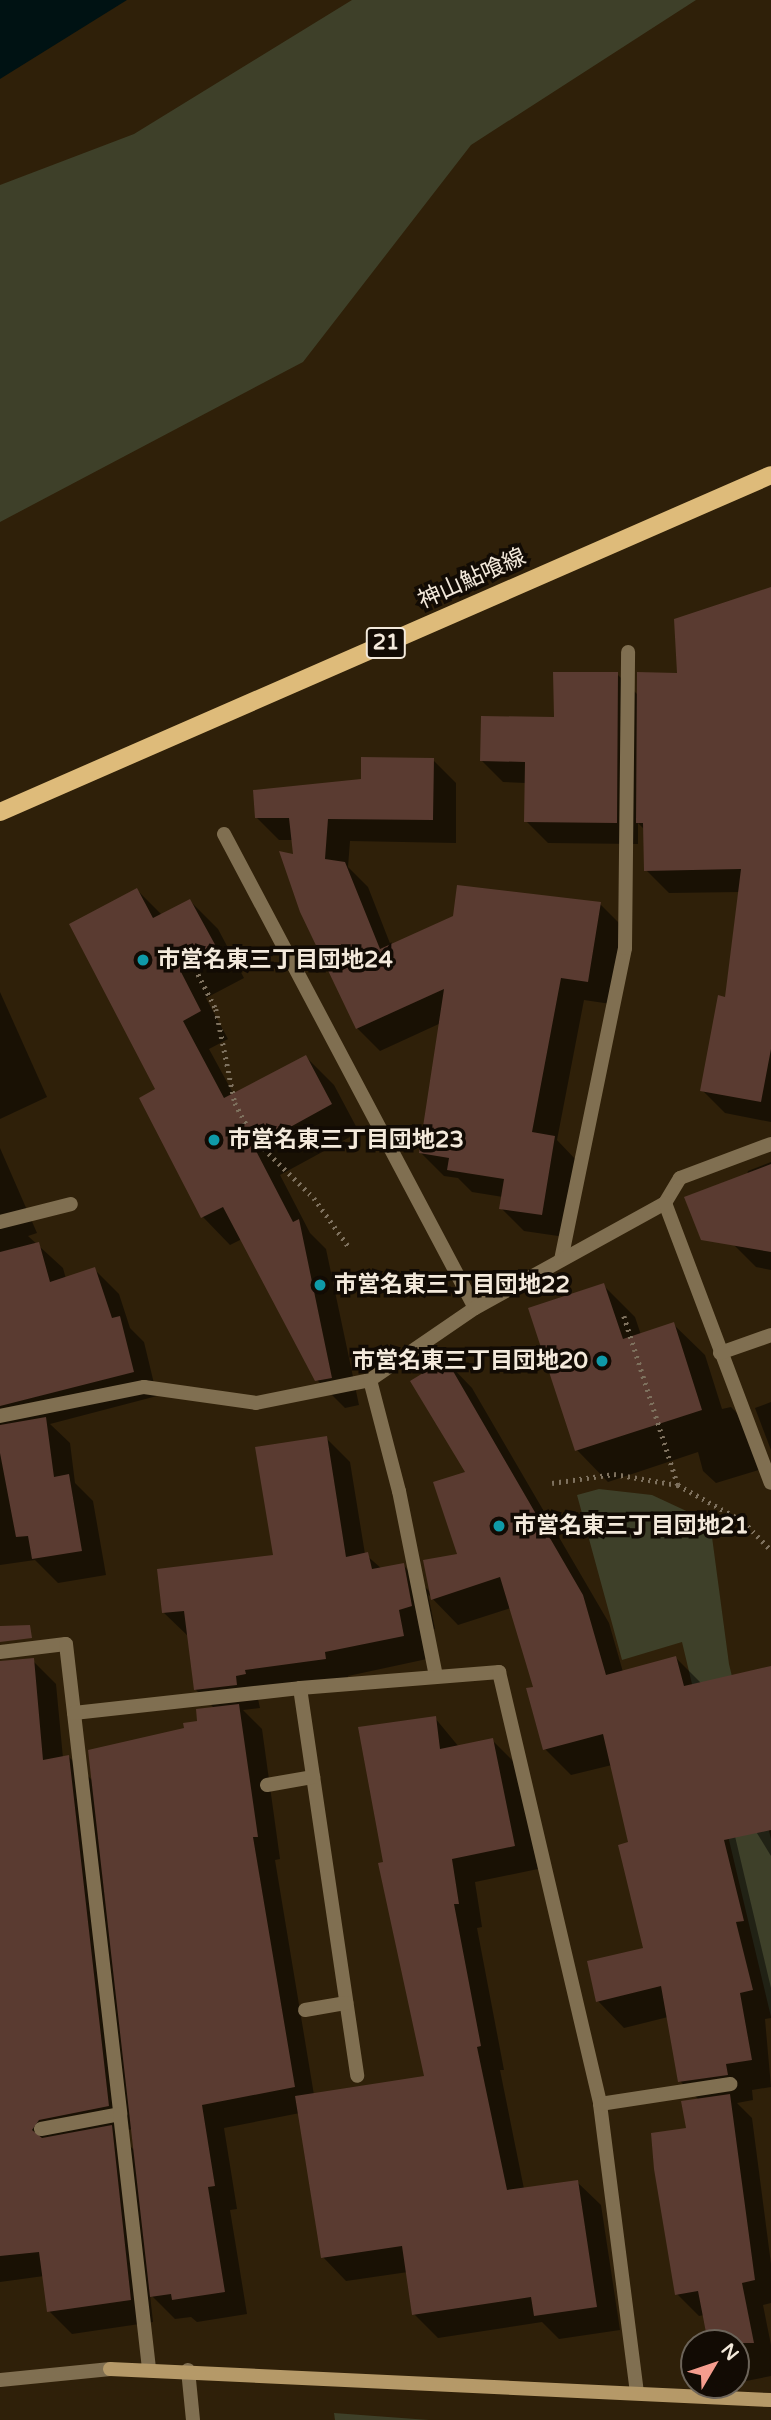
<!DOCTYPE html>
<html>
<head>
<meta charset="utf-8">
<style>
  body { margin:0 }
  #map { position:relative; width:771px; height:2420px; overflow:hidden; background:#2f2009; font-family:"Varela Round","Noto Sans JP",sans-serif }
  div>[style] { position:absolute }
  .green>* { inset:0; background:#3e4029 }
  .water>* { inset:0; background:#001213 }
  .shadow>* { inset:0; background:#0007 }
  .building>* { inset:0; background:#5a3b31 }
  .path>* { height:4.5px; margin-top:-2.25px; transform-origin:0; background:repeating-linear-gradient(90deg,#7e715e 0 2px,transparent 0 7px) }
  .street>* { height:14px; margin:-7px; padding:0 7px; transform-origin:7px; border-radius:7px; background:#806f51 }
  .secondary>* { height:14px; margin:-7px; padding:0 7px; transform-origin:7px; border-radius:7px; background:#b59968 }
  .primary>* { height:18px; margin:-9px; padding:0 9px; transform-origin:9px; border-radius:9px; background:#debb7a }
  .dots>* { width:19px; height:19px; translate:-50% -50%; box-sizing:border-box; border:4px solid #120b04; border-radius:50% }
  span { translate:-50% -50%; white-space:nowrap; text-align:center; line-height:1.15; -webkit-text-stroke:7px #120b04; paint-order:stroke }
  .shield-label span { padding:2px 5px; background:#120b04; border:2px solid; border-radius:5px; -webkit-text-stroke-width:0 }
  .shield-label { font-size:21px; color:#f3e9db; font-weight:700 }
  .street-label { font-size:23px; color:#f3e9db }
  .poi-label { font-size:23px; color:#f3e9db; font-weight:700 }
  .left { translate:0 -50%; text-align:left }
  .right { translate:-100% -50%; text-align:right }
  .north { position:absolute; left:680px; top:2329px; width:70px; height:70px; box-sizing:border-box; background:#120b04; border:2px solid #6c645a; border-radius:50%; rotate:51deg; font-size:19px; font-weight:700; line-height:28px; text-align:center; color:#f3e9db }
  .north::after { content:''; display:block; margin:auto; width:24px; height:32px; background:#f59d8e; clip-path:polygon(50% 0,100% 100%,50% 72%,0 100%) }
</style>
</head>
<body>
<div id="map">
  <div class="green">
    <div style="clip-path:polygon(352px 0,696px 0,471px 145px,303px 362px,0 522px,0 185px,134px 134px)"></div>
    <div style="clip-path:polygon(599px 1489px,652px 1495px,710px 1522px,729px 1664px,771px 1839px,771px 2017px,682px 1642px,622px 1660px,577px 1495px)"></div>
    <div style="clip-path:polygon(334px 2413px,429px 2420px,335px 2420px)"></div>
  </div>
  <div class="water">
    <div style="clip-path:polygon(0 0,127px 0,0 79px)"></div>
  </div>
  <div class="shadow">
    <div style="clip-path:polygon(771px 592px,771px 1122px,725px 1113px,702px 1090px,727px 999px,740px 892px,669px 893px,646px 870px,645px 830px,638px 823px,638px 844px,548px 843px,526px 821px,526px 783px,503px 782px,481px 760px,555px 719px,617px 674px,639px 696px,679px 674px)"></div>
    <div style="clip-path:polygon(433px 760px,456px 783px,456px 843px,350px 841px,348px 867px,368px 887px,391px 946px,600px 904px,623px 927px,611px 1004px,584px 1000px,557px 1140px,577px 1161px,565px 1237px,524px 1231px,501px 1208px,503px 1197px,472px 1192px,458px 1178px,444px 1176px,421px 1153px,441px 1023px,380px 1051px,357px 1028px,294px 840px,279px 840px,256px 817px)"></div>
    <div style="clip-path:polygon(137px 890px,162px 915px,190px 901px,218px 929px,244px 978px,206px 998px,228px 1039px,209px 1049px,234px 1095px,306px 1057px,334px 1085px,359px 1132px,280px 1175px,310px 1233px,326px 1249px,359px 1405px,345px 1408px,317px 1380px,242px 1239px,230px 1245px,203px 1217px,157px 1090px)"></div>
    <div style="clip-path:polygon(0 992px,47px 1097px,0 1119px)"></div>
    <div style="clip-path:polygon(0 1148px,37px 1233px,28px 1236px,63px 1268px,66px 1279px,94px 1269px,119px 1294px,130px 1328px,144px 1342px,157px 1396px,50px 1424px,70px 1443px,75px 1483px,93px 1501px,106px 1575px,58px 1583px,35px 1560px,0 1565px)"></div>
    <div style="clip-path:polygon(771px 1162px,771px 1270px,756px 1267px,733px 1244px,748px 1171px)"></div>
    <div style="clip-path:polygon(603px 1285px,635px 1317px,641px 1335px,673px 1324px,705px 1355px,722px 1409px,731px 1407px,743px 1419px,762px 1469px,716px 1483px,703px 1471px,698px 1452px,608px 1482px,577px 1450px)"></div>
    <div style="clip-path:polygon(evenodd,446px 1361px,472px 1388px,609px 1623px,623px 1672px,676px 1658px,702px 1684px,771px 1668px,771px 1856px,720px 1773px,771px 1988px,771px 2018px,765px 2019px,771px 2087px,752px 2090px,753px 2100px,737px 2103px,752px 2118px,771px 2264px,771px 2303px,763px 2305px,771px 2345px,771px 2376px,736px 2383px,736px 2343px,710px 2343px,704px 2315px,699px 2316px,677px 2294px,688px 2130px,699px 2100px,680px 2081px,668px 2017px,624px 2028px,598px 2001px,645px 1949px,630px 1843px,612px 1765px,571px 1775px,545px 1749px,535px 1688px,511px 1608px,458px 1625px,428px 1594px,435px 1629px,422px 1633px,427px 1659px,348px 1676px,349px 1682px,258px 1699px,260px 1708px,243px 1710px,262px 1729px,280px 1859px,275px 1860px,314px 2095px,426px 2077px,385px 1864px,435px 1718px,459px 1747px,492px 1740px,516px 1764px,538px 1869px,475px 1882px,482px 1927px,477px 1928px,504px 2070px,500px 2070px,524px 2189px,577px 2182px,601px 2205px,620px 2330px,559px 2339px,542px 2322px,438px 2338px,414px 2314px,408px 2272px,346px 2281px,323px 2257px,300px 2113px,224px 2128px,237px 2209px,230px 2210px,247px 2314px,197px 2322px,191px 2317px,175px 2319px,150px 2294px,153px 2322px,72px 2334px,49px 2311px,44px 2276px,0 2282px,0 1664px,33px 1661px,56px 1684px,63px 1758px,68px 1756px,93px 1781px,199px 1723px,215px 1709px,195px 1689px,188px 1636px,164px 1613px,275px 1556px,326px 1438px,350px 1462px,365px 1554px,382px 1569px,403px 1565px,431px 1593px,459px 1555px,467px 1473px,446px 1361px,133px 2129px,136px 2152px,116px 2132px,133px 2129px)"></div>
    <div style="clip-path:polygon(771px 1402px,771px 1450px,755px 1408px)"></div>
  </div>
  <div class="building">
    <div style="clip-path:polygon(771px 587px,771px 1049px,761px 1102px,700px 1091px,718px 995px,725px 997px,741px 869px,644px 871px,643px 823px,636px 823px,637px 672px,677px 673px,674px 619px)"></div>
    <div style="clip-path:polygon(553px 672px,618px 672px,617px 823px,524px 822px,525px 762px,480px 761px,481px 716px,554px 717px)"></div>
    <div style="clip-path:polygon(361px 757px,434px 758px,433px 820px,328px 819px,325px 859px,345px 862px,380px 949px,453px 916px,457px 885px,601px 902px,588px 982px,561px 978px,532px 1132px,555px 1136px,542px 1215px,499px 1209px,504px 1179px,447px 1170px,449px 1158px,419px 1153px,444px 989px,356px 1029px,300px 912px,279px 851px,293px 854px,289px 818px,255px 818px,253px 790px,361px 779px)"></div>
    <div style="clip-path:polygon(137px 888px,153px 918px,190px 899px,218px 950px,180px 970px,201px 1011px,183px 1021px,224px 1098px,306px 1055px,332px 1104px,254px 1147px,293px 1222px,299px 1219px,332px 1378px,315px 1381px,223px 1207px,201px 1218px,139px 1098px,155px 1089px,69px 924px)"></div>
    <div style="clip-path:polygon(771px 1164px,771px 1252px,701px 1240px,684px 1197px)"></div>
    <div style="clip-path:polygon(39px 1242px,50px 1282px,95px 1267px,112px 1318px,120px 1316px,134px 1372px,0 1406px,0 1252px)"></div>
    <div style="clip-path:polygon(604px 1283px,623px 1339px,674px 1322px,702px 1410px,575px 1451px,528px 1308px)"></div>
    <div style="clip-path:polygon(446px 1359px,583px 1595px,606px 1675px,676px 1656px,684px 1686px,771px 1666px,771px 1830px,724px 1840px,744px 1921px,736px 1922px,753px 1990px,740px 1993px,752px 2060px,726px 2064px,728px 2075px,678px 2082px,661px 1986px,596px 2002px,587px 1961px,643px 1948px,618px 1845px,628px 1842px,603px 1734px,543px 1750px,526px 1688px,533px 1687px,500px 1577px,431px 1600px,423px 1560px,457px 1554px,433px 1482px,465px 1472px,410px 1381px)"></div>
    <div style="clip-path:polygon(46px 1417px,54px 1477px,69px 1474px,82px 1551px,32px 1559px,28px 1536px,16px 1537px,0 1453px,0 1425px)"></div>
    <div style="clip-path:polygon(327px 1436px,346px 1557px,368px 1552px,372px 1569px,404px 1563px,412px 1606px,399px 1610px,404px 1636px,325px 1652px,326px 1659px,245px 1670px,246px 1674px,236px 1676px,237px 1685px,194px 1690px,184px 1611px,162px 1613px,157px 1569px,273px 1555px,255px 1447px)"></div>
    <div style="clip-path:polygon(30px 1625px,32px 1638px,0 1642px,0 1626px)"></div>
    <div style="clip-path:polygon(34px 1658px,43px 1760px,69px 1755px,109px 2106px,39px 2120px,32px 2130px,42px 2138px,112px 2125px,131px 2300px,47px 2312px,39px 2252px,0 2256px,0 1661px)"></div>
    <div style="clip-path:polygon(239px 1704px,258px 1837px,253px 1837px,295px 2087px,202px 2105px,215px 2186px,208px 2187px,225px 2292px,172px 2300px,171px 2294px,150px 2297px,88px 1750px,184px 1728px,183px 1723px,197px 1721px,196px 1709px)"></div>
    <div style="clip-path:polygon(436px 1716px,440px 1749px,493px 1738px,515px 1846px,452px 1859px,459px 1904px,454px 1904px,481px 2046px,477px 2047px,507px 2190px,578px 2180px,597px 2307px,534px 2316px,531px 2297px,412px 2315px,402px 2246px,321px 2258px,295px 2096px,424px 2076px,378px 1863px,383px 1862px,358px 1727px)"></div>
    <div style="clip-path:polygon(730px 2094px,755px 2280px,742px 2283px,754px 2343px,708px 2343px,698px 2291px,675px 2295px,654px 2169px,651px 2133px,686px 2128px,681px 2101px)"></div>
  </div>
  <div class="path">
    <div style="left:195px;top:968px;width:46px;rotate:62.9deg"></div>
    <div style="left:216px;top:1009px;width:96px;rotate:78.6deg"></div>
    <div style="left:235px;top:1103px;width:41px;rotate:62.2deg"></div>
    <div style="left:254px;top:1139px;width:84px;rotate:44.5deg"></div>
    <div style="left:314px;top:1198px;width:60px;rotate:54.5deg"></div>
    <div style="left:624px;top:1316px;width:177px;rotate:72.3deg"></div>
    <div style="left:678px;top:1485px;width:74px;rotate:29deg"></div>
    <div style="left:743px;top:1521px;width:40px;rotate:46deg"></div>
    <div style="left:552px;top:1483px;width:63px;rotate:-8.3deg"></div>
    <div style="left:614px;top:1474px;width:65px;rotate:9.8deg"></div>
  </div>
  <div class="street">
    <div style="left:224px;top:834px;width:536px;rotate:62.1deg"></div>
    <div style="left:475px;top:1308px;width:127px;rotate:145.6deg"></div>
    <div style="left:665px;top:1203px;width:29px;rotate:-59deg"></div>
    <div style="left:680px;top:1178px;width:97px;rotate:-20.5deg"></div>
    <div style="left:0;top:1222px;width:73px;rotate:-14.2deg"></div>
    <div style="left:561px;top:1260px;width:318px;rotate:-78.4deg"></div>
    <div style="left:625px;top:948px;width:296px;rotate:-89.4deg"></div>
    <div style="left:475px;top:1308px;width:217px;rotate:-28.9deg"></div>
    <div style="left:665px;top:1203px;width:299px;rotate:69.3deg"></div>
    <div style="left:720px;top:1353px;width:54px;rotate:-19.4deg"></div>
    <div style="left:0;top:1416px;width:147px;rotate:-11.4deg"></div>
    <div style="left:144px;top:1387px;width:113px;rotate:8.1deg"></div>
    <div style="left:256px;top:1403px;width:116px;rotate:-11.4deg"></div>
    <div style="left:370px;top:1380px;width:115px;rotate:75.4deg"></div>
    <div style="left:399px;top:1491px;width:189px;rotate:78.7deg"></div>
    <div style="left:0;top:1652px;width:66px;rotate:-6.9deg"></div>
    <div style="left:66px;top:1644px;width:473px;rotate:83.4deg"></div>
    <div style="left:300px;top:1688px;width:200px;rotate:-4.6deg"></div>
    <div style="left:499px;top:1672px;width:444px;rotate:76.8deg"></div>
    <div style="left:600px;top:2104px;width:289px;rotate:82.7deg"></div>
    <div style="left:74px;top:1713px;width:227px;rotate:-6.3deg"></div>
    <div style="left:300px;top:1688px;width:392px;rotate:81.6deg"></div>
    <div style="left:267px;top:1785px;width:47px;rotate:-9.9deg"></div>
    <div style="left:305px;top:2010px;width:42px;rotate:-9.7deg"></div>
    <div style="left:600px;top:2104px;width:132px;rotate:-8.7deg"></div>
    <div style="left:41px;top:2129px;width:80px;rotate:-10.8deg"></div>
    <div style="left:120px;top:2114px;width:258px;rotate:83.5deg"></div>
    <div style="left:188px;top:2370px;width:50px;rotate:84.3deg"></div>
    <div style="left:0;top:2380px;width:111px;rotate:-5.7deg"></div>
  </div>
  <div class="secondary">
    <div style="left:110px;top:2369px;width:662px;rotate:2.69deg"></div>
  </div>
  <div class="primary">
    <div style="left:0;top:812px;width:841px;rotate:-23.61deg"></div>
  </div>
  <div class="dots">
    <div style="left:143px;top:960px;background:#0f9aa8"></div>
    <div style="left:214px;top:1140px;background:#0f9aa8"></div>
    <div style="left:320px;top:1285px;background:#0f9aa8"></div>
    <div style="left:602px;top:1361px;background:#0f9aa8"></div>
    <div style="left:499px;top:1526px;background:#0f9aa8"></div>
  </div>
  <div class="shield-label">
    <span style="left:386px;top:643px">21</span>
  </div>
  <div class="street-label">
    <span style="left:472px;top:579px;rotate:-24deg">神山鮎喰線</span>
  </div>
  <div class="poi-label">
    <span class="left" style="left:157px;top:960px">市営名東三丁目団地24</span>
    <span class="left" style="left:228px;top:1140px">市営名東三丁目団地23</span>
    <span class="left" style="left:334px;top:1285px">市営名東三丁目団地22</span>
    <span class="right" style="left:588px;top:1361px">市営名東三丁目団地20</span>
    <span class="left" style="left:513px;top:1526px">市営名東三丁目団地21</span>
  </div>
  <div class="north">N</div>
</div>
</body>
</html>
